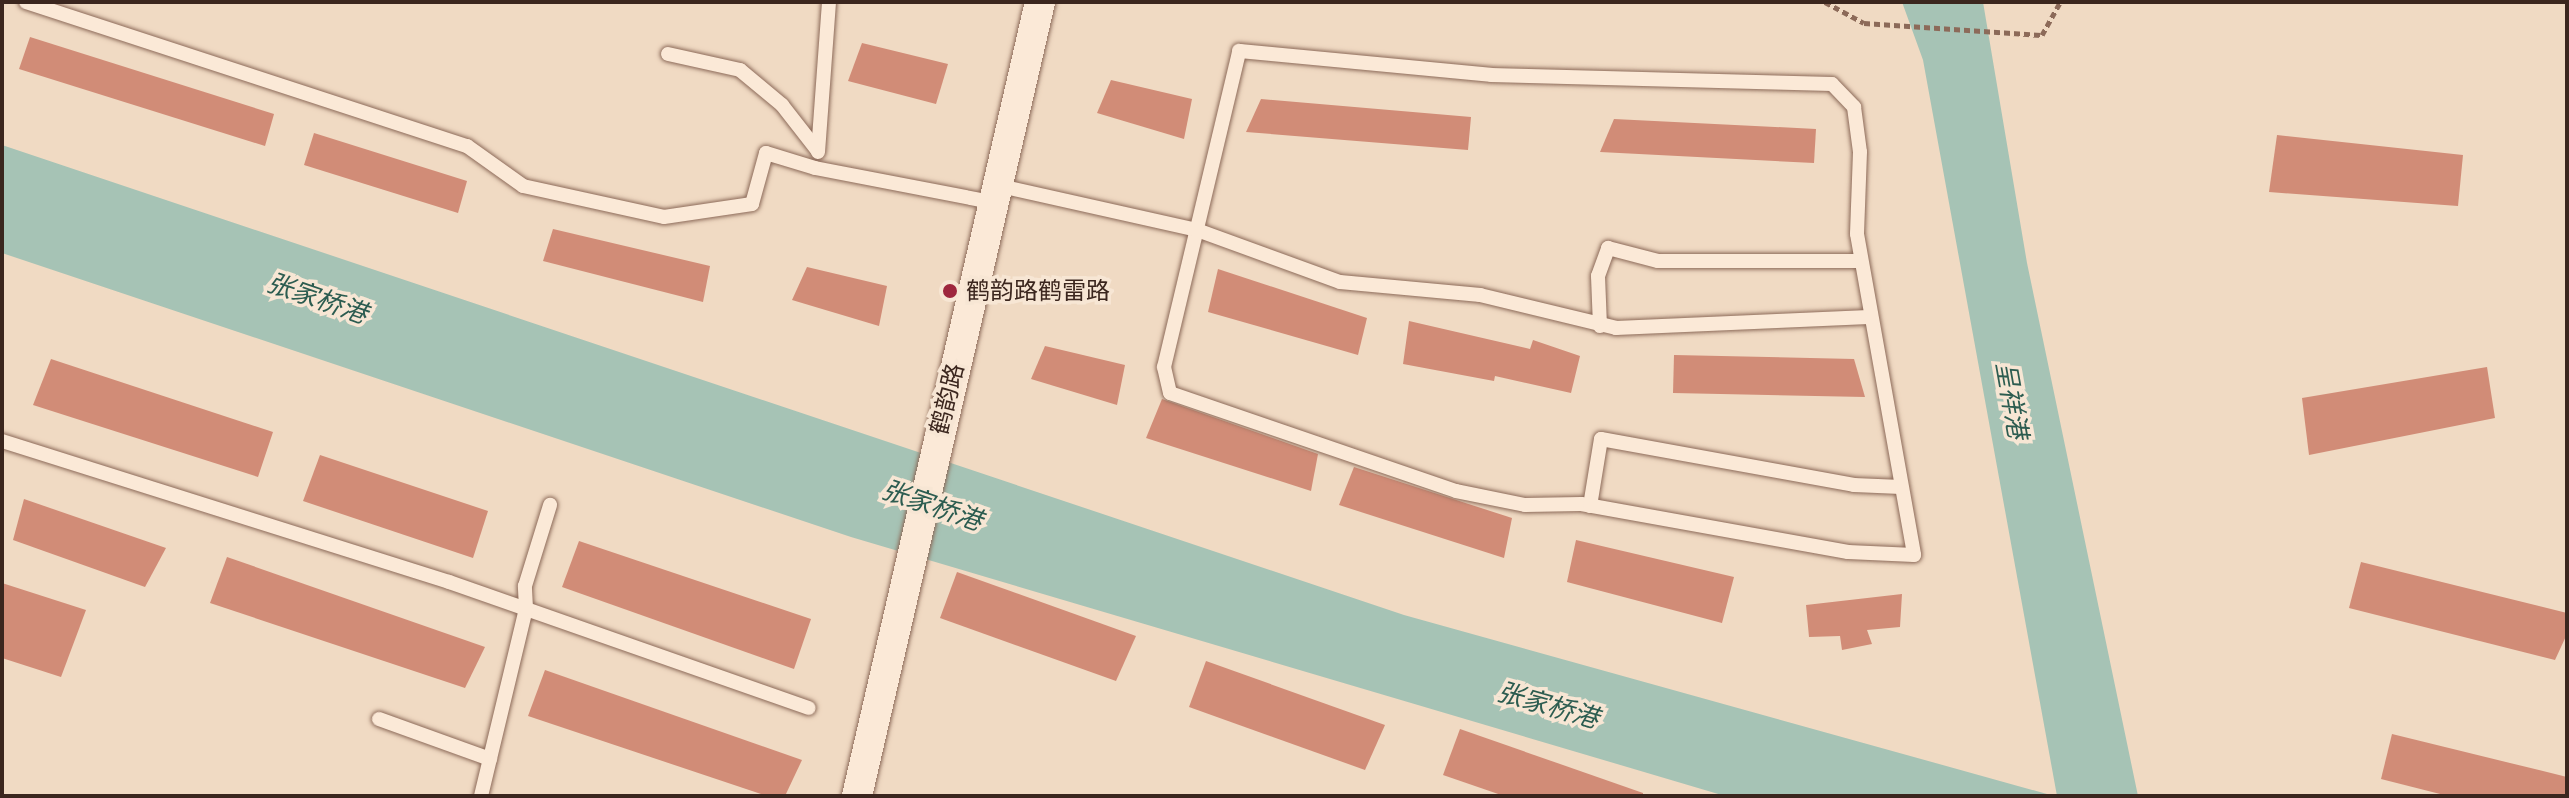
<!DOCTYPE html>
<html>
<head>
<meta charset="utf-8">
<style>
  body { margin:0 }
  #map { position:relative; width:2569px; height:798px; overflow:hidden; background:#f0dac3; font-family:"IBM Plex Serif","Noto Sans SC",serif }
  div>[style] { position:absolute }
  .water>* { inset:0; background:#a6c3b5 }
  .building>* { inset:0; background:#d18c77 }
  .path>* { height:5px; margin-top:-2.5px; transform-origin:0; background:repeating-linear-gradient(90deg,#8c6a59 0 6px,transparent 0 10px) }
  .roads { filter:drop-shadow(0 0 2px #8c6a59) drop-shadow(0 0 2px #8c6a59) }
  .lane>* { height:14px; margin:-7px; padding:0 7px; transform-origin:7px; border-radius:7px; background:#fbe9d7 }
  .street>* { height:30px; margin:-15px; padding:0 15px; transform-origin:15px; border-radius:15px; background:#fbe9d7 }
  .dots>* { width:22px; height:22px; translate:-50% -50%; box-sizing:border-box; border:4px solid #f7e6d4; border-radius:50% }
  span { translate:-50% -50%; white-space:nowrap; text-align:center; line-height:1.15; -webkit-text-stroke:7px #f7e6d4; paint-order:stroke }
  .poi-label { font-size:24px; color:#3b261e }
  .left { translate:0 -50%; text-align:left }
  .street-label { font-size:24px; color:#3b261e }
  .water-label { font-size:26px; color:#2c5c50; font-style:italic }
  .frame { position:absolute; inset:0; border:4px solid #3b261e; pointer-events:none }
</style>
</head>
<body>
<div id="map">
  <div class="water">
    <div style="clip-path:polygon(1902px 2px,1983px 2px,2027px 263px,2138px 796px,2057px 796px,1923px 60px)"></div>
    <div style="clip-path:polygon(2px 145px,1404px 615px,2054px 796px,1725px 796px,851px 537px,2px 253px)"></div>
  </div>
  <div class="building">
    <div style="clip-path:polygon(30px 37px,274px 114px,265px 146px,19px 69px)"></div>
    <div style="clip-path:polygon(862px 43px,948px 64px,936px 104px,848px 81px)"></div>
    <div style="clip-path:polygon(1111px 80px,1192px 99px,1184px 139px,1097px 113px)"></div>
    <div style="clip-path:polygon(1261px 99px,1471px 117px,1468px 150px,1246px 132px)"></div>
    <div style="clip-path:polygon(1614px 119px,1816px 129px,1814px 163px,1600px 152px)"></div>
    <div style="clip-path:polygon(314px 133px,467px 181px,458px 213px,304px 165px)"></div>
    <div style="clip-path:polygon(2277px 135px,2463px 155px,2458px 206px,2269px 192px)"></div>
    <div style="clip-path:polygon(553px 229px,710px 266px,703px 302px,543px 261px)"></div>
    <div style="clip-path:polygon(807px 267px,887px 286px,879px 326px,792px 300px)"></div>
    <div style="clip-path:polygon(1218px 269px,1367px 318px,1358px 355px,1208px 312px)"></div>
    <div style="clip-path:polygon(1409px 321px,1530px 349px,1533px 340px,1580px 356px,1571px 393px,1495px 376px,1494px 381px,1403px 364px)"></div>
    <div style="clip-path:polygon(1045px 346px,1125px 365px,1117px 405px,1031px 379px)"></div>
    <div style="clip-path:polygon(1674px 355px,1854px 359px,1865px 397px,1673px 393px)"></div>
    <div style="clip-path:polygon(51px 359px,273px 432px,258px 477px,33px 405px)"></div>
    <div style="clip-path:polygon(2487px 367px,2495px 418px,2309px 455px,2302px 398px)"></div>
    <div style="clip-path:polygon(1162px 399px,1318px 454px,1311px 491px,1146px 438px)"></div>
    <div style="clip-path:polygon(320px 455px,488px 511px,473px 558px,303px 501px)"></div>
    <div style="clip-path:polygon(1354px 467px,1512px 518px,1504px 558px,1339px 505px)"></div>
    <div style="clip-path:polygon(24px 499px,166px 548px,145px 587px,13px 540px)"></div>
    <div style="clip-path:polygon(1576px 540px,1734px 577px,1722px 623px,1567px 582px)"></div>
    <div style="clip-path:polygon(579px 541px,811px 619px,794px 669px,562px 587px)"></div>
    <div style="clip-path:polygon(227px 557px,485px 647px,465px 688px,210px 603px)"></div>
    <div style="clip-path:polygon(2361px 562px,2567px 613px,2567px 634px,2555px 660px,2349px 608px)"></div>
    <div style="clip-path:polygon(957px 572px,1136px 636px,1116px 681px,940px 618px)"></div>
    <div style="clip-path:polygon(2px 583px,86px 610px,61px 677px,2px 658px)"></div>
    <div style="clip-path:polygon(1902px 594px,1900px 627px,1867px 630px,1872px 644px,1842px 650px,1840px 636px,1809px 637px,1806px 605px)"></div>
    <div style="clip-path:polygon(1206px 661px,1385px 725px,1365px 770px,1189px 707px)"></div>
    <div style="clip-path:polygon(545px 670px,802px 760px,785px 796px,767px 796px,528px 716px)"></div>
    <div style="clip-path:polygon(1460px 729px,1643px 793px,1643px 796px,1504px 796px,1443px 775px)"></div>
    <div style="clip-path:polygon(2392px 734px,2567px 777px,2567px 796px,2448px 796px,2381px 779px)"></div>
  </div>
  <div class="path">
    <div style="left:1825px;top:2px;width:44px;rotate:28.3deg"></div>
    <div style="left:1864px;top:23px;width:178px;rotate:3.9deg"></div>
    <div style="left:2042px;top:35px;width:38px;rotate:-61deg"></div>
  </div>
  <div class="roads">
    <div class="lane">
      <div style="left:26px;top:2px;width:464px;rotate:18.1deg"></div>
      <div style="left:467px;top:146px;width:69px;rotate:35.5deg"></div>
      <div style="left:523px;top:186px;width:144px;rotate:12.4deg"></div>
      <div style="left:664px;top:217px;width:89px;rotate:-8.4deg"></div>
      <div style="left:752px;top:204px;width:53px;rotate:-74.6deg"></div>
      <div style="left:766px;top:153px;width:51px;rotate:17deg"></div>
      <div style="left:815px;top:168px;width:180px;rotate:10.9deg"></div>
      <div style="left:1239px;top:51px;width:253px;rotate:5.4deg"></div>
      <div style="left:1491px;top:75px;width:341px;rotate:1.5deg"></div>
      <div style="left:1832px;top:84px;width:32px;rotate:46deg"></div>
      <div style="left:1854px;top:107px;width:45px;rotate:82.4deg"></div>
      <div style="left:1860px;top:152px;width:82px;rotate:92.1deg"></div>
      <div style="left:1857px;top:234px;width:326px;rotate:79.9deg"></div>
      <div style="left:1914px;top:555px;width:66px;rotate:-177.4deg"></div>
      <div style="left:1848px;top:552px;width:271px;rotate:-169.8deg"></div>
      <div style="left:1581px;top:504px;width:56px;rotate:179deg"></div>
      <div style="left:1525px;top:505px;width:70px;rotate:-168.5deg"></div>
      <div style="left:1456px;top:491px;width:302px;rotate:-161.1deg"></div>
      <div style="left:1170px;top:393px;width:27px;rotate:-103deg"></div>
      <div style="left:1164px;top:367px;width:325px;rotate:-76.6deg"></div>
      <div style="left:668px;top:54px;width:74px;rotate:12.5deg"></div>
      <div style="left:740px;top:70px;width:55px;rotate:39.8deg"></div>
      <div style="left:782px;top:105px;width:58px;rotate:52deg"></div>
      <div style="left:818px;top:152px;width:150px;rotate:-85.8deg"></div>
      <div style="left:996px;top:185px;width:206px;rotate:12.6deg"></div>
      <div style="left:1197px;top:230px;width:152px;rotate:20deg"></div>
      <div style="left:1340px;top:282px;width:141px;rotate:5.3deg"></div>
      <div style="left:1480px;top:295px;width:140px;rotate:13.6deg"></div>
      <div style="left:1616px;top:328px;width:253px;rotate:-2.5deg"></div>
      <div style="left:1600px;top:326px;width:50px;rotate:-92.3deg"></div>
      <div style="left:1598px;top:276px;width:30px;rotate:-70deg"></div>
      <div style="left:1608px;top:248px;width:52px;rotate:14.6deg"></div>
      <div style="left:1658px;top:261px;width:203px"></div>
      <div style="left:2px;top:441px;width:469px;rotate:17.5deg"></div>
      <div style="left:449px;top:582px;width:381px;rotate:19.3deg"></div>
      <div style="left:1590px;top:506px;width:68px;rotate:-80.7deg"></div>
      <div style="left:1601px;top:439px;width:257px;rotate:10.3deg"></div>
      <div style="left:1854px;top:485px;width:47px;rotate:2.4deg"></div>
      <div style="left:379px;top:719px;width:118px;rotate:19.8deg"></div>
      <div style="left:481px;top:796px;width:193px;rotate:-76.5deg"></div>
      <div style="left:526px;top:608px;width:22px;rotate:-93deg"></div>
      <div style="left:525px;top:586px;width:85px;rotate:-72.8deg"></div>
    </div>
    <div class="street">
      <div style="left:857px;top:796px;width:815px;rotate:-77.02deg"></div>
    </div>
  </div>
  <div class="dots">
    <div style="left:950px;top:291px;background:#9e263d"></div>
  </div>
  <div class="poi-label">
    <span class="left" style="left:966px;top:291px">鹤韵路鹤雷路</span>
  </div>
  <div class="street-label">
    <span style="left:947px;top:399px;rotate:-76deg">鹤韵路</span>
  </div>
  <div class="water-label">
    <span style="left:317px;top:298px;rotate:19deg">张家桥港</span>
    <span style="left:2012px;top:400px;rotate:80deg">呈祥港</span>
    <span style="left:932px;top:505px;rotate:19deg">张家桥港</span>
    <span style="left:1548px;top:705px;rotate:16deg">张家桥港</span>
  </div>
  <div class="frame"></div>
</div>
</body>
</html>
